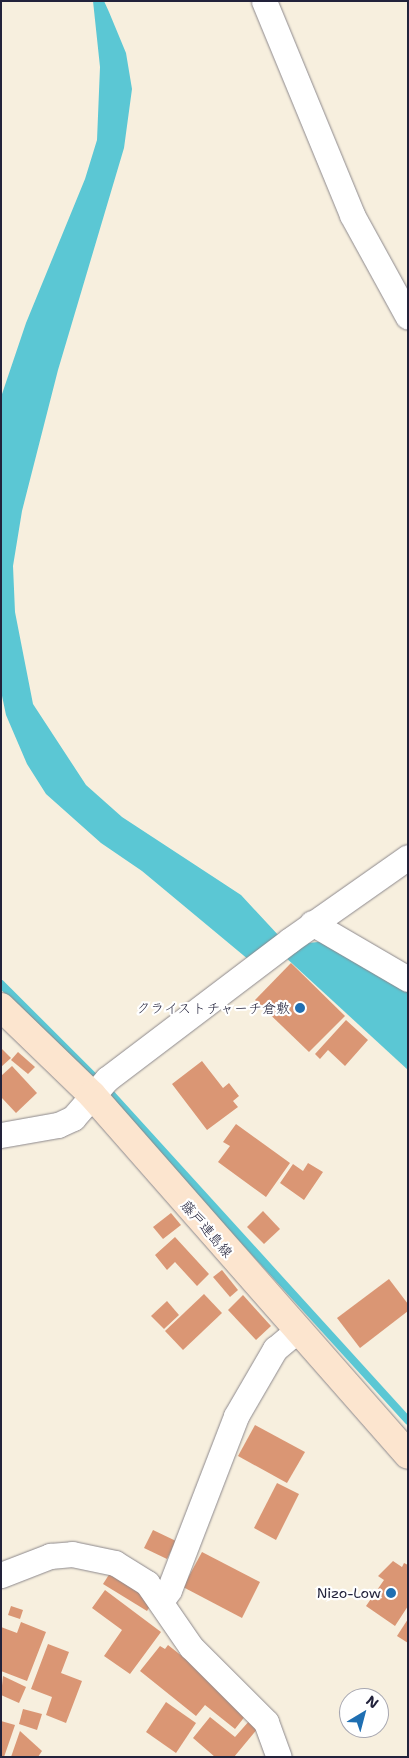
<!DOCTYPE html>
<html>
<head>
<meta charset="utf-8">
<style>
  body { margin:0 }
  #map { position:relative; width:409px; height:1758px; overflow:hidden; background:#f7efde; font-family:"Shantell Sans","Klee One",sans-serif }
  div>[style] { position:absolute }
  .water>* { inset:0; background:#5bc7d4 }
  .stream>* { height:8px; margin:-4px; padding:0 4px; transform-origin:4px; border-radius:4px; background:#5bc7d4 }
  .building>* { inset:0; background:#da9674 }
  .roads { filter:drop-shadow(0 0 1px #8c888c) drop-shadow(0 0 1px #8c888c) }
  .street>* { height:25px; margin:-12.5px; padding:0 12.5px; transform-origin:12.5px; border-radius:12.5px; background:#fff }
  .secondary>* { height:28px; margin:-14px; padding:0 14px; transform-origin:14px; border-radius:14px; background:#fce5cf }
  .dots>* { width:14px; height:14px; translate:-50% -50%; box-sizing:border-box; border:2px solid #fff; border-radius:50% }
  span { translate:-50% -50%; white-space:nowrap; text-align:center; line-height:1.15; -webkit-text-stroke:4.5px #fff; paint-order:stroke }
  .poi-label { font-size:14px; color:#22223b }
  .right { translate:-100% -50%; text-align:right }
  .street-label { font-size:14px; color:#22223b }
  .frame { position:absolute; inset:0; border:2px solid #22223b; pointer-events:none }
  .north { position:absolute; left:339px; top:1688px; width:50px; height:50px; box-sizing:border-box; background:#fff; border:1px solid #a7a7b1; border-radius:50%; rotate:37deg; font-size:14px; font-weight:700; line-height:20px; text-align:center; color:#22223b }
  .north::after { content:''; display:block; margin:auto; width:18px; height:22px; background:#1f6fb2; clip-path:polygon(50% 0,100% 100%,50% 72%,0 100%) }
</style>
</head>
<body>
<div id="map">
  <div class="water">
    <div style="clip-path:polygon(93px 1px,104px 1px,109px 12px,126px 53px,132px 89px,124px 148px,58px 370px,22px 511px,13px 566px,15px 612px,33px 704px,86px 785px,122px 817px,241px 895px,280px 937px,249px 960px,142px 871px,101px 843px,46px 794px,27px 764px,6px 715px,1px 691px,1px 397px,26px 323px,85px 179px,97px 140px,100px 67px)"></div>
    <div style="clip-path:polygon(327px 941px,408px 989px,408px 1070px,284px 956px,299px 944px)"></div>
  </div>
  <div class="stream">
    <div style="left:1px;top:984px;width:154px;rotate:45deg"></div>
    <div style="left:110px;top:1093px;width:443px;rotate:47.7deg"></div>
  </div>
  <div class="building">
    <div style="clip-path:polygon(291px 963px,345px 1016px,309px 1052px,255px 1000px)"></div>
    <div style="clip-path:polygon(346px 1020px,368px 1040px,345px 1066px,328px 1050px,320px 1059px,315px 1054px)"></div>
    <div style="clip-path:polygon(1px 1048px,11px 1058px,1px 1067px)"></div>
    <div style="clip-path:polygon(18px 1052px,35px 1067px,28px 1074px,11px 1060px)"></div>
    <div style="clip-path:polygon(202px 1061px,223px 1088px,229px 1083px,239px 1096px,233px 1101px,238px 1107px,207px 1130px,172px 1084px)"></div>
    <div style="clip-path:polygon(12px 1066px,37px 1093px,16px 1113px,1px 1097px,1px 1076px)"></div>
    <div style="clip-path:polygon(236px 1124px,290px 1163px,266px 1197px,218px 1162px,230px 1146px,223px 1142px)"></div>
    <div style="clip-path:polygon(308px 1163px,323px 1172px,304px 1200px,280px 1183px,293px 1164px,303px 1171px)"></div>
    <div style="clip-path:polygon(263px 1211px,280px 1229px,264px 1244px,247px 1227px)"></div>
    <div style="clip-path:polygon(171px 1213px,181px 1225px,163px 1239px,153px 1227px)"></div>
    <div style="clip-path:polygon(175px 1237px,209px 1274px,197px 1286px,175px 1262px,167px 1270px,155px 1255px)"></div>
    <div style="clip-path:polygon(222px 1270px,238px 1290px,230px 1297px,213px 1277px)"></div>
    <div style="clip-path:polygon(389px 1279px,408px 1304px,408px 1311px,360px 1348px,337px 1318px)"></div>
    <div style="clip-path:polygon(204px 1294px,222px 1313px,183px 1350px,165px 1331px)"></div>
    <div style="clip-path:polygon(243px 1295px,271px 1326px,256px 1340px,228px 1310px)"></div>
    <div style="clip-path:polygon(167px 1301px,179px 1315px,164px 1329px,151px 1316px)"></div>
    <div style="clip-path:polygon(255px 1425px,305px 1452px,287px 1483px,238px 1456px)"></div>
    <div style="clip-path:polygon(277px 1483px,299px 1494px,276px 1540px,254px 1528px)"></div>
    <div style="clip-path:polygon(153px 1530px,176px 1541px,167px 1559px,144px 1548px)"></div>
    <div style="clip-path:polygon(202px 1552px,260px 1582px,242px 1618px,183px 1587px)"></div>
    <div style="clip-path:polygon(393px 1561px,402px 1567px,404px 1563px,408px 1565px,408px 1606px,395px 1626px,366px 1606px,384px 1580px,378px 1576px)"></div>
    <div style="clip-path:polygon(110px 1573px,154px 1600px,147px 1611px,103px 1584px)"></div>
    <div style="clip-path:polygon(105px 1590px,161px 1632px,130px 1674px,104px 1656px,122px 1630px,92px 1608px)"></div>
    <div style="clip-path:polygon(11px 1606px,23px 1610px,20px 1619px,8px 1615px)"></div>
    <div style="clip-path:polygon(408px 1619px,408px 1643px,397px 1636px)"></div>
    <div style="clip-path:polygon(21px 1622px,46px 1632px,27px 1681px,1px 1671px,1px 1627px,17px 1633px)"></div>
    <div style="clip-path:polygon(48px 1644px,69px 1652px,61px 1673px,82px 1681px,66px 1723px,46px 1715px,52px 1697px,31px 1689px)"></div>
    <div style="clip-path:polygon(168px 1645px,250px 1710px,235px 1729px,205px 1705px,196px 1716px,140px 1671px,160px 1646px,165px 1649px)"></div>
    <div style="clip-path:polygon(3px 1676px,26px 1687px,19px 1703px,1px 1695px)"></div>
    <div style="clip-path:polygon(166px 1702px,196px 1723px,176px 1753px,146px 1732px)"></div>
    <div style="clip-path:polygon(23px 1709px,42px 1714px,37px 1730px,19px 1724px)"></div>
    <div style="clip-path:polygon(210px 1717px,235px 1737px,250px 1720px,259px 1727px,234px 1757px,215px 1757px,193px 1738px)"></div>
    <div style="clip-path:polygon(1px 1721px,15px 1725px,4px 1757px,1px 1757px)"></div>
    <div style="clip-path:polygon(20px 1731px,42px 1751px,38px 1757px,11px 1757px)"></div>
  </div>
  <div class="roads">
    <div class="street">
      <div style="left:264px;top:1px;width:231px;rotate:67.6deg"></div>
      <div style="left:352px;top:215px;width:116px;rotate:61.2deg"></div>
      <div style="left:312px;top:923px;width:111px;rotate:30.3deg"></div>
      <div style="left:1px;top:1135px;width:58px;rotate:-10deg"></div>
      <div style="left:58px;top:1125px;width:17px;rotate:-25deg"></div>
      <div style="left:73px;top:1118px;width:52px;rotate:-48.9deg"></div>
      <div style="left:107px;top:1079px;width:230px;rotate:-37.2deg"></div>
      <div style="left:290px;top:940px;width:144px;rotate:-35.1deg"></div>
      <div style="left:1px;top:1575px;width:53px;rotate:-21.2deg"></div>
      <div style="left:50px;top:1556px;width:22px;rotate:-5deg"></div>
      <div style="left:72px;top:1554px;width:44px;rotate:11.8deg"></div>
      <div style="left:115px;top:1563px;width:38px;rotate:32deg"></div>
      <div style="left:147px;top:1583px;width:78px;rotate:55.5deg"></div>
      <div style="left:191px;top:1647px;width:106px;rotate:45deg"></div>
      <div style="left:266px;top:1722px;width:37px;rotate:70deg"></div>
      <div style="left:162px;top:1600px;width:12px;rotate:-55deg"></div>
      <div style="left:169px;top:1590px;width:186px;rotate:-68.9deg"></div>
      <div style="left:236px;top:1416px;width:78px;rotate:-59.8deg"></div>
      <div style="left:275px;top:1349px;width:30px;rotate:-40deg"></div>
    </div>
    <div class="secondary">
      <div style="left:1px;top:1007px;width:127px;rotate:44deg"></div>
      <div style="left:92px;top:1095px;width:479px;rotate:48.7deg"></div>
    </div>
  </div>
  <div class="dots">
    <div style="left:300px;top:1008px;background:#1f6fb2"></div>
    <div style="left:391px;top:1593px;background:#1f6fb2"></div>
  </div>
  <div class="poi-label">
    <span class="right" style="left:290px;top:1008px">クライストチャーチ倉敷</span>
    <span class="right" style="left:381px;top:1593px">Nizo-Low</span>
  </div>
  <div class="street-label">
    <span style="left:207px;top:1229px;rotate:49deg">藤戸連島線</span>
  </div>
  <div class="frame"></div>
  <div class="north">N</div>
</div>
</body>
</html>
